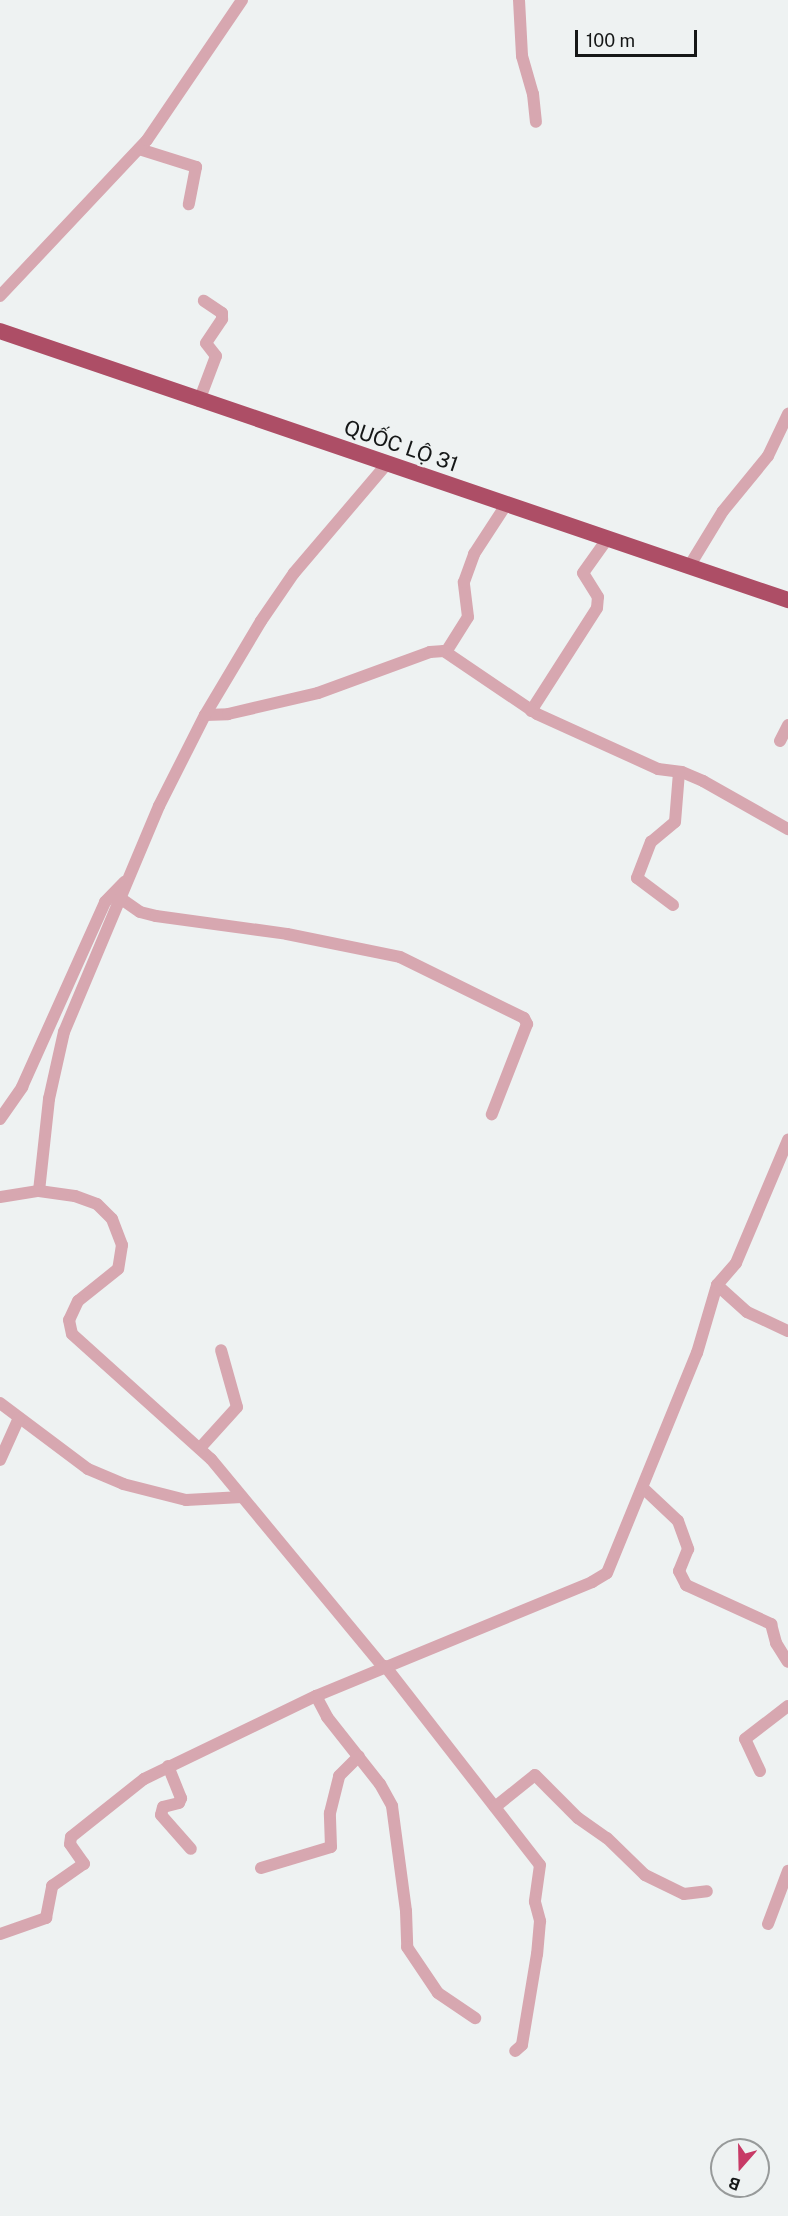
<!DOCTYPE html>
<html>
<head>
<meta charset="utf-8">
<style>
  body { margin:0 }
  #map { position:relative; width:788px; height:2216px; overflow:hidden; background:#eef2f2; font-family:"Public Sans",sans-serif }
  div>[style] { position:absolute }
  .minor>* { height:12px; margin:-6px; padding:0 6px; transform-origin:6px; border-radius:6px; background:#d7a7b0 }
  .highway>* { height:16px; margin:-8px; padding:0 8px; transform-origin:8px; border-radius:8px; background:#ad4e66 }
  span { translate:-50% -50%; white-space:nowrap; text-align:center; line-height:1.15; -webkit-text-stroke:4.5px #eef2f2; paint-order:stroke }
  .street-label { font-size:21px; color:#151717 }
  .north { position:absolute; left:710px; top:2138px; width:60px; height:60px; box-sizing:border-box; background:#eef2f2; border:2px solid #979a9a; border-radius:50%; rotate:200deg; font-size:16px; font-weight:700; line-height:24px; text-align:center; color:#151717 }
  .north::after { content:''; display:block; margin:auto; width:21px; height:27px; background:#c73a66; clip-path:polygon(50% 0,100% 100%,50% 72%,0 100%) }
  .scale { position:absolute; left:575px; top:30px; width:122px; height:27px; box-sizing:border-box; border:3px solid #151717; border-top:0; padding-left:8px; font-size:18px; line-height:21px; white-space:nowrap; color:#151717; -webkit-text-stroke:4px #eef2f2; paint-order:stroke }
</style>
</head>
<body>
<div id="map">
  <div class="minor">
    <div style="left:519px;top:0;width:56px;rotate:86.9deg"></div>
    <div style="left:522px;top:56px;width:40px;rotate:74deg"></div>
    <div style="left:533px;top:94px;width:28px;rotate:84deg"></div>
    <div style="left:139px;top:149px;width:60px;rotate:17.5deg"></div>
    <div style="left:196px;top:167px;width:38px;rotate:101deg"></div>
    <div style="left:0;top:296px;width:214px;rotate:-46.7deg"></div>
    <div style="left:147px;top:140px;width:169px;rotate:-55.8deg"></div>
    <div style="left:199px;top:401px;width:48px;rotate:-69.3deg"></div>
    <div style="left:216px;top:356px;width:16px;rotate:-128deg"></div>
    <div style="left:206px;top:343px;width:29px;rotate:-56deg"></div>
    <div style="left:222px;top:319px;width:6px;rotate:-90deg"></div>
    <div style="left:222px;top:313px;width:22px;rotate:-146deg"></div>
    <div style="left:690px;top:565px;width:63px;rotate:-58.6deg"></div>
    <div style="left:723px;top:511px;width:71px;rotate:-50.7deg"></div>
    <div style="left:768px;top:456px;width:47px;rotate:-64.5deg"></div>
    <div style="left:446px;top:652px;width:41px;rotate:-57.8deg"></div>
    <div style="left:468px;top:617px;width:35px;rotate:-97deg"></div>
    <div style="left:464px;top:582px;width:30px;rotate:-70deg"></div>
    <div style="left:474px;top:554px;width:59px;rotate:-56.9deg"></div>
    <div style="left:531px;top:711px;width:122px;rotate:-57.3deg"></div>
    <div style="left:597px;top:608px;width:11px;rotate:-85deg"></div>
    <div style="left:598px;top:597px;width:28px;rotate:-122deg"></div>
    <div style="left:583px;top:573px;width:43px;rotate:-54.5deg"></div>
    <div style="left:205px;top:715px;width:23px;rotate:-2deg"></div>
    <div style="left:228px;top:714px;width:92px;rotate:-13.1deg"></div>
    <div style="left:318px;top:693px;width:119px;rotate:-20.1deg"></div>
    <div style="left:430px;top:652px;width:14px;rotate:-4deg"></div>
    <div style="left:444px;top:651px;width:112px;rotate:34.1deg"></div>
    <div style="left:537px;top:714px;width:133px;rotate:24.4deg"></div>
    <div style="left:658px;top:769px;width:24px;rotate:7deg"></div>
    <div style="left:682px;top:772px;width:23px;rotate:23deg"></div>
    <div style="left:703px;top:781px;width:98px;rotate:29.5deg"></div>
    <div style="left:780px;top:741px;width:18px;rotate:-63deg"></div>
    <div style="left:120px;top:898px;width:24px;rotate:35deg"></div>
    <div style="left:140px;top:912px;width:16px;rotate:14deg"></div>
    <div style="left:156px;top:916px;width:132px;rotate:7.8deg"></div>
    <div style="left:287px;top:934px;width:115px;rotate:11.5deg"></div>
    <div style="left:400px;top:957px;width:138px;rotate:26.2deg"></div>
    <div style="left:524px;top:1018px;width:7px;rotate:63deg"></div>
    <div style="left:527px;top:1024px;width:97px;rotate:111.3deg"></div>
    <div style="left:673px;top:905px;width:45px;rotate:-143.1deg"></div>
    <div style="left:637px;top:878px;width:39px;rotate:-69deg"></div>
    <div style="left:651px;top:842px;width:31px;rotate:-40deg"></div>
    <div style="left:675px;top:822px;width:50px;rotate:-85.4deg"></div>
    <div style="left:0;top:1119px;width:39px;rotate:-55deg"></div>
    <div style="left:22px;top:1087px;width:203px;rotate:-65.8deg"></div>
    <div style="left:105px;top:902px;width:28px;rotate:-46deg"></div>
    <div style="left:39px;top:1191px;width:93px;rotate:-83.8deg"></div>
    <div style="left:49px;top:1099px;width:69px;rotate:-77.4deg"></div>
    <div style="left:64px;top:1032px;width:245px;rotate:-67.2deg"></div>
    <div style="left:159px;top:806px;width:102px;rotate:-63.2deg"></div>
    <div style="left:205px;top:715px;width:109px;rotate:-59.2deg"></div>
    <div style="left:261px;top:621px;width:58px;rotate:-55.5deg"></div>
    <div style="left:294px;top:573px;width:142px;rotate:-49.6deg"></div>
    <div style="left:0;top:1197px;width:39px;rotate:-9deg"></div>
    <div style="left:39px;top:1191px;width:36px;rotate:8deg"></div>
    <div style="left:75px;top:1196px;width:23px;rotate:20deg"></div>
    <div style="left:97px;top:1204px;width:21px;rotate:45deg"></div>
    <div style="left:112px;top:1219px;width:28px;rotate:69deg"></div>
    <div style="left:122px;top:1245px;width:24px;rotate:99deg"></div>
    <div style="left:118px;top:1269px;width:51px;rotate:141.3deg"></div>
    <div style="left:78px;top:1301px;width:21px;rotate:115deg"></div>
    <div style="left:69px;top:1320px;width:14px;rotate:78deg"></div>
    <div style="left:72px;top:1334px;width:187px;rotate:42deg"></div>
    <div style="left:211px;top:1459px;width:270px;rotate:50.4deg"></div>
    <div style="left:717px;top:1285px;width:40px;rotate:42deg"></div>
    <div style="left:747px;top:1312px;width:45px;rotate:24.9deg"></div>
    <div style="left:0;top:1403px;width:110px;rotate:36.9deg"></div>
    <div style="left:88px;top:1469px;width:38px;rotate:23deg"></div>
    <div style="left:123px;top:1484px;width:65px;rotate:14.3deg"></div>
    <div style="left:186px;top:1500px;width:56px;rotate:-3.1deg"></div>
    <div style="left:200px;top:1448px;width:55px;rotate:-47.9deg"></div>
    <div style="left:237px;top:1407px;width:59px;rotate:-105.7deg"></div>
    <div style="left:0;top:1460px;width:46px;rotate:-65.7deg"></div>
    <div style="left:643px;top:1488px;width:48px;rotate:43.3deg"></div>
    <div style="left:678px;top:1521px;width:30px;rotate:70deg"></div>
    <div style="left:688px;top:1549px;width:24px;rotate:112deg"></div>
    <div style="left:679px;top:1571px;width:16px;rotate:63deg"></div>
    <div style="left:686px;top:1585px;width:94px;rotate:24.6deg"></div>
    <div style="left:771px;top:1624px;width:20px;rotate:75deg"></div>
    <div style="left:776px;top:1643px;width:22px;rotate:58deg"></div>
    <div style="left:385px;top:1666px;width:252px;rotate:52.1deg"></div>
    <div style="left:540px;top:1865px;width:37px;rotate:98deg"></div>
    <div style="left:535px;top:1902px;width:20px;rotate:75deg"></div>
    <div style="left:540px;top:1921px;width:33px;rotate:95deg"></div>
    <div style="left:537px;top:1954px;width:92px;rotate:99.4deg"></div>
    <div style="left:522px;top:2045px;width:9px;rotate:139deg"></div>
    <div style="left:316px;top:1696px;width:24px;rotate:62deg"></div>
    <div style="left:327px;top:1717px;width:85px;rotate:51.7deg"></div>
    <div style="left:380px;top:1784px;width:25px;rotate:61deg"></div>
    <div style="left:392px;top:1806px;width:106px;rotate:82.4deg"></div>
    <div style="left:406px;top:1911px;width:36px;rotate:88deg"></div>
    <div style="left:407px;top:1947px;width:55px;rotate:56deg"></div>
    <div style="left:438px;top:1993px;width:45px;rotate:34deg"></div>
    <div style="left:168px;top:1766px;width:35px;rotate:68deg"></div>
    <div style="left:181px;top:1798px;width:5px;rotate:112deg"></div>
    <div style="left:179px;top:1803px;width:16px;rotate:166deg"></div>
    <div style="left:163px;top:1807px;width:8px;rotate:104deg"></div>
    <div style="left:161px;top:1815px;width:45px;rotate:48.6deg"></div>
    <div style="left:760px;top:1771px;width:35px;rotate:-115deg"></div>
    <div style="left:745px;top:1739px;width:54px;rotate:-37.5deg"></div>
    <div style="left:495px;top:1807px;width:51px;rotate:-38.7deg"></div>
    <div style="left:535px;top:1775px;width:61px;rotate:45deg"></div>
    <div style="left:578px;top:1818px;width:35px;rotate:35deg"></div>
    <div style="left:607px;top:1838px;width:53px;rotate:44.2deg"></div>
    <div style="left:645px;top:1875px;width:43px;rotate:26deg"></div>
    <div style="left:684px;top:1894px;width:23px;rotate:-7deg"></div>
    <div style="left:261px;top:1868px;width:73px;rotate:-16.7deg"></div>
    <div style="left:331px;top:1847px;width:34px;rotate:-92deg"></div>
    <div style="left:330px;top:1813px;width:38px;rotate:-76deg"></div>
    <div style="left:339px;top:1776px;width:28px;rotate:-45deg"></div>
    <div style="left:768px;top:1924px;width:57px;rotate:-69.3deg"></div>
    <div style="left:0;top:1934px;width:49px;rotate:-19.2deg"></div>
    <div style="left:46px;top:1918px;width:33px;rotate:-79deg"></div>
    <div style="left:52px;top:1886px;width:39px;rotate:-35deg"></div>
    <div style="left:84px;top:1864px;width:24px;rotate:-125deg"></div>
    <div style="left:70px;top:1844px;width:7px;rotate:-82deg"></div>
    <div style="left:71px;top:1837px;width:93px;rotate:-38.5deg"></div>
    <div style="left:144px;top:1779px;width:191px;rotate:-25.8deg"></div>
    <div style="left:316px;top:1696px;width:299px;rotate:-22.4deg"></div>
    <div style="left:592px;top:1582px;width:17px;rotate:-31deg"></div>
    <div style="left:607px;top:1573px;width:238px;rotate:-67.8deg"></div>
    <div style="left:697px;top:1353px;width:71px;rotate:-73.6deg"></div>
    <div style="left:717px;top:1285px;width:29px;rotate:-49deg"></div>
    <div style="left:736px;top:1263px;width:134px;rotate:-67.1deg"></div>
  </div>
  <div class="highway">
    <div style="left:0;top:331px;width:833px;rotate:18.85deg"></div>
  </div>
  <div class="street-label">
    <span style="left:401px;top:446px;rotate:19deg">QUỐC LỘ 31</span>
  </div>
  <div class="north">B</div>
  <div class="scale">100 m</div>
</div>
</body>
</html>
